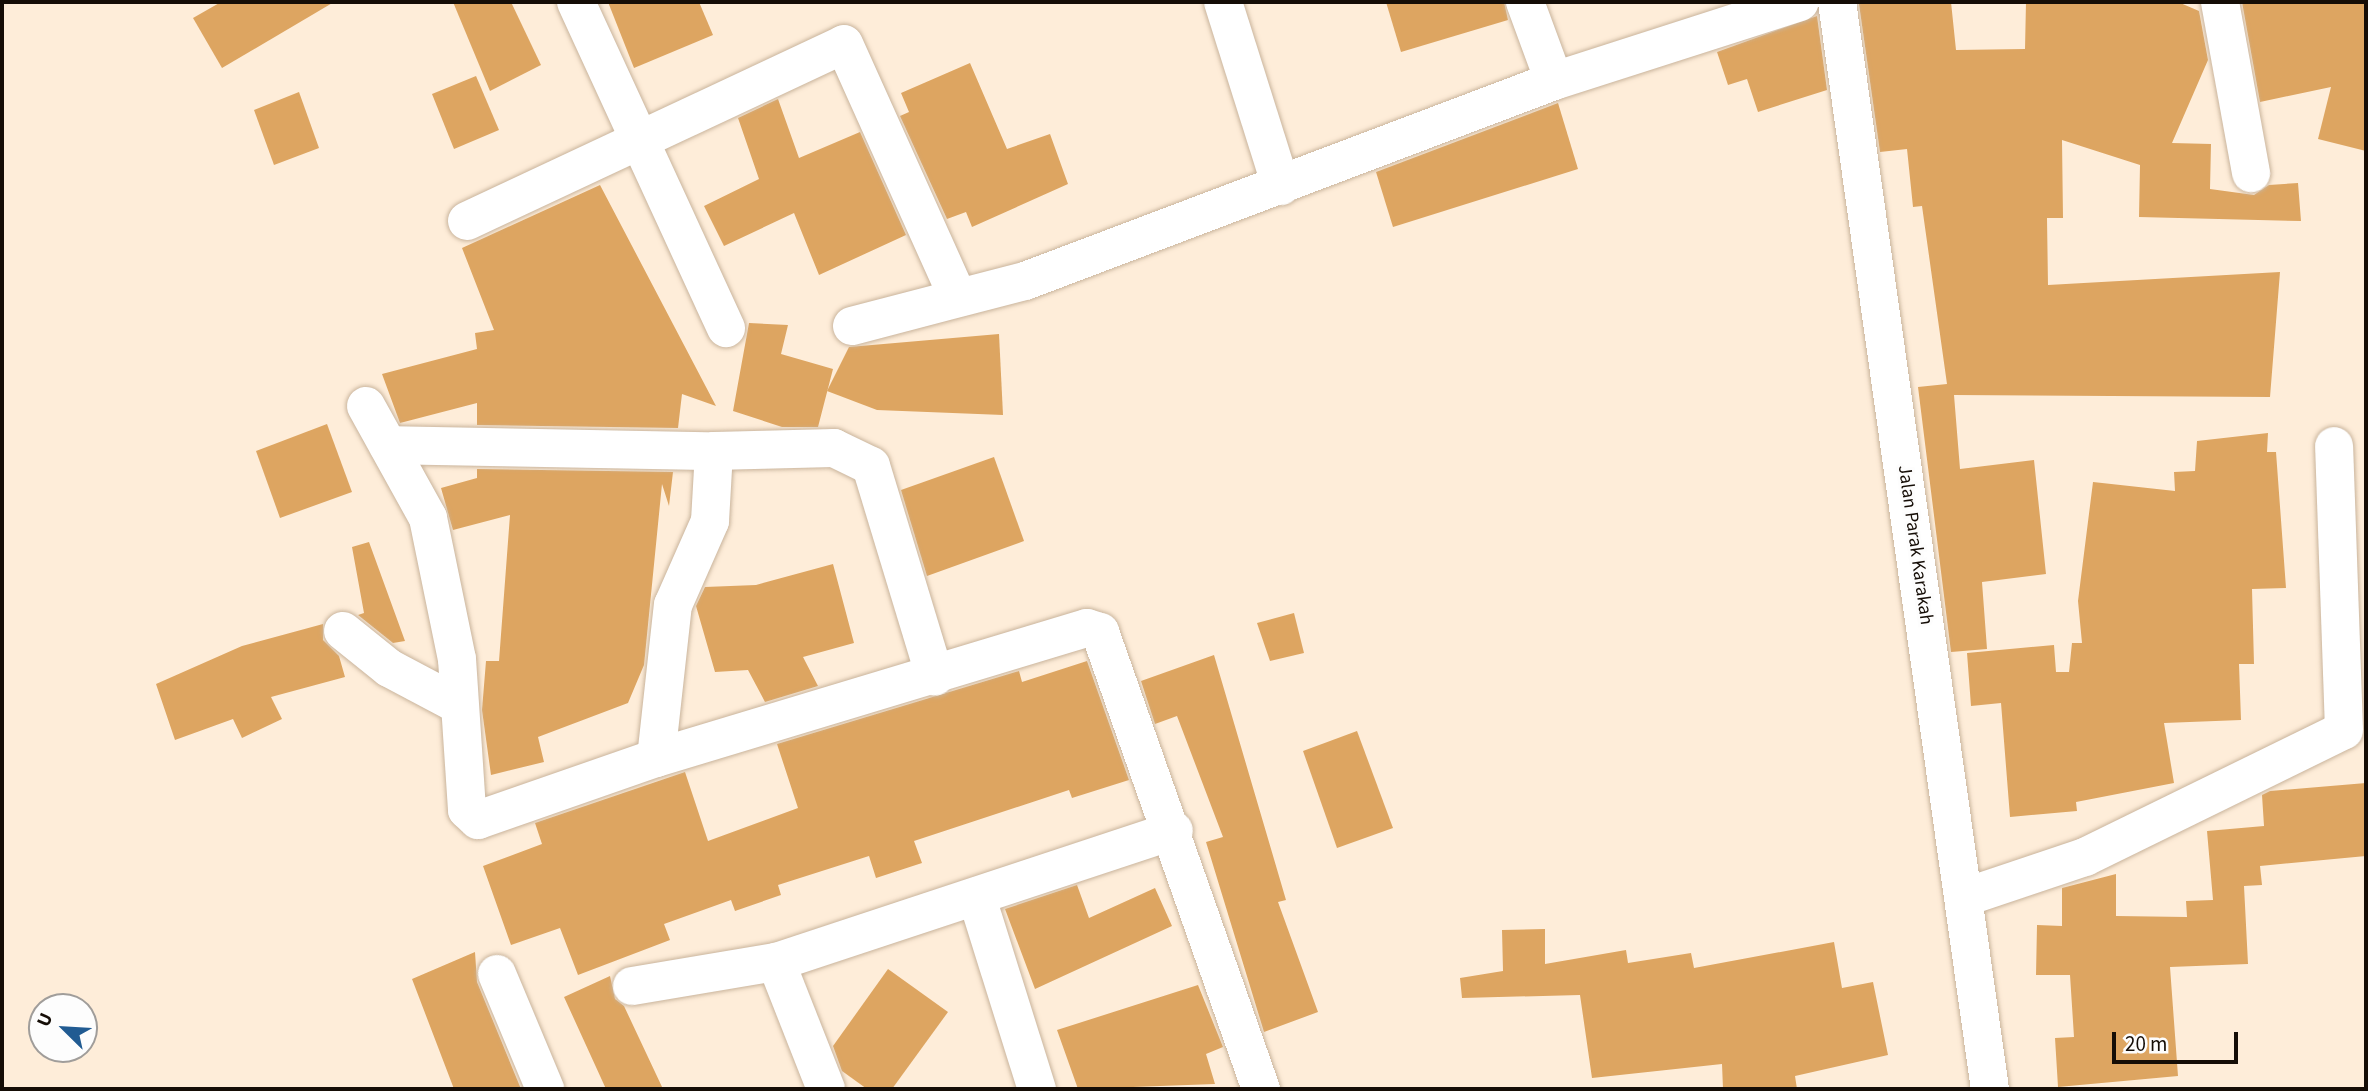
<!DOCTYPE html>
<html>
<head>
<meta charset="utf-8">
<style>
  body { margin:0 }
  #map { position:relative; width:2368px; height:1091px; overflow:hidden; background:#feedd9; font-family:"Source Sans 3",sans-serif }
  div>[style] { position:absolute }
  .building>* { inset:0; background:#dda561 }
  .roads { filter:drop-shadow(0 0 2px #c9b49c) drop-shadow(0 0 2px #c9b49c) }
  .minor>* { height:38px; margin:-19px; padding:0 19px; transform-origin:19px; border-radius:19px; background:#fff }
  span { translate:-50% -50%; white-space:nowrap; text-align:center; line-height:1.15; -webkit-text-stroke:6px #fdfdfd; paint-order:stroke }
  .street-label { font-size:19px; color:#150d06 }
  .frame { position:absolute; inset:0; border:4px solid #150d06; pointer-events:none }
  .north { position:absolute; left:28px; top:993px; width:70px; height:70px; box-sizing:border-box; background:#fdfdfd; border:2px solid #a09d9a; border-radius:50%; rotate:294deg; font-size:19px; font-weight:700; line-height:28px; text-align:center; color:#150d06 }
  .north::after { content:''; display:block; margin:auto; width:24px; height:32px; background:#215b92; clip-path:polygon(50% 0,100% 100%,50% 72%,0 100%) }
  .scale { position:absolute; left:2112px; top:1032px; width:126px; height:32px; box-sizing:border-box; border:4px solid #150d06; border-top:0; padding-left:9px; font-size:21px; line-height:24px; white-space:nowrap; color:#150d06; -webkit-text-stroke:5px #fdfdfd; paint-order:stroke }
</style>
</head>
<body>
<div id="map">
  <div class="building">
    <div style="clip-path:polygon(221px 2px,334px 2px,222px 68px,193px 18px)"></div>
    <div style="clip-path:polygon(453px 2px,511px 2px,541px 65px,490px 91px)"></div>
    <div style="clip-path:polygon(608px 2px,699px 2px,713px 35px,634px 68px)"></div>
    <div style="clip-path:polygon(1386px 2px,1504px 2px,1508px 20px,1401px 52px)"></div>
    <div style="clip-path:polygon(1951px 2px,1956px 50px,2025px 49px,2026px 2px,2178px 2px,2199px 11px,2208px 60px,2172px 143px,2211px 144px,2210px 189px,2254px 195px,2269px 185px,2298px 183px,2301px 221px,2139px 217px,2140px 165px,2062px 140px,2063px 218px,2047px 218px,2048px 285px,2280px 272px,2270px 397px,1954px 395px,1960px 469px,2034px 460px,2046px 574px,1982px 582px,1987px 649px,1951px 652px,1918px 387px,1947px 384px,1922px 206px,1913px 207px,1907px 149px,1880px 152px,1859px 4px)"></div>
    <div style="clip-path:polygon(2242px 2px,2366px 2px,2366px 151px,2318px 139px,2331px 87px,2260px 102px)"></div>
    <div style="clip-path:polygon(1817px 16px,1827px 90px,1758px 112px,1747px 79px,1728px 85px,1717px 52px)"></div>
    <div style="clip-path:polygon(970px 63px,1007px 149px,1050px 134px,1068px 184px,972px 227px,966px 212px,947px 219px,900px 116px,909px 112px,901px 93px)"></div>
    <div style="clip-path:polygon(476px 76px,499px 130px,454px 149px,432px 94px)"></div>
    <div style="clip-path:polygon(299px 92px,319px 148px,274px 165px,254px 110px)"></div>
    <div style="clip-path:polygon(778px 99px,799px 158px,860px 132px,906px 235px,819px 275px,794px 213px,724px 246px,704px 206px,759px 179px,738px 118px)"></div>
    <div style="clip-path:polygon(1558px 103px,1578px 169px,1393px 227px,1376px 172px)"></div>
    <div style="clip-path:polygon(600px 185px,716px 406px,682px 394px,678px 428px,477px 425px,477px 403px,400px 423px,382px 374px,477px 349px,475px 333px,494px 330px,462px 248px)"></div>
    <div style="clip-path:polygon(749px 323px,788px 325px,781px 354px,833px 369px,818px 427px,782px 427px,733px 411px)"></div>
    <div style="clip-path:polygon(999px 334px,1003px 415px,877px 410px,827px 391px,849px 347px)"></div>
    <div style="clip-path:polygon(327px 424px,352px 492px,280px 518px,256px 451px)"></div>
    <div style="clip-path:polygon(2268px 433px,2267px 452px,2276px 452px,2286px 588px,2252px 589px,2254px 664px,2239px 664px,2241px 720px,2164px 723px,2174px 783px,2076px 802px,2077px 811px,2010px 817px,2001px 703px,1971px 706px,1967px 653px,2054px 645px,2056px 672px,2069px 672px,2072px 643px,2082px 643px,2078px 601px,2093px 482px,2175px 491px,2174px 472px,2195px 471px,2197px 441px)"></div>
    <div style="clip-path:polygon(994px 457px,1024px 541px,927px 576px,901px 490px)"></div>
    <div style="clip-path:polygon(477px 469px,673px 472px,669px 506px,662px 484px,644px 665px,628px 703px,538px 737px,544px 762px,491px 775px,482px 710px,486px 661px,499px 661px,510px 515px,453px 530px,441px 488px,477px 478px)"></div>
    <div style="clip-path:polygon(369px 542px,405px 641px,393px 643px,358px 615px,364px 613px,352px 547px)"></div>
    <div style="clip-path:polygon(833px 564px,854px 643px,803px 657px,818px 686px,765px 702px,748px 670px,715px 672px,696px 606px,705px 587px,756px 585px)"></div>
    <div style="clip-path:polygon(1294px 613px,1304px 653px,1270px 661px,1257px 623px)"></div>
    <div style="clip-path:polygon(323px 624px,323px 640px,339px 656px,345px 677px,271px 697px,282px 719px,242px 738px,233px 719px,175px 740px,156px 684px,242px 646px)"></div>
    <div style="clip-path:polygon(1214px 655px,1286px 900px,1278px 902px,1318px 1012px,1264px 1032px,1206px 842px,1223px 837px,1177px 716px,1155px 724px,1141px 681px)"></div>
    <div style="clip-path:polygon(1087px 661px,1129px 780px,1072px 798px,1069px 790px,914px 841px,922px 863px,876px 878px,869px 856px,778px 885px,781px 895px,735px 911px,731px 900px,664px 924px,670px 940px,578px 975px,560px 928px,511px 945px,483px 866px,542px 844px,535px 823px,685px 772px,708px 841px,798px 808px,777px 744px,1019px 671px,1022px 682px)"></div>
    <div style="clip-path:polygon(1357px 731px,1393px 828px,1337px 848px,1303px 751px)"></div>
    <div style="clip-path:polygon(2366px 783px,2366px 856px,2260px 866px,2262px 885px,2244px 886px,2248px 964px,2170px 967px,2178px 1076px,2058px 1087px,2055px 1038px,2074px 1037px,2070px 975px,2036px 975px,2037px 925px,2062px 926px,2062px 888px,2116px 874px,2116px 916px,2187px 917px,2186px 901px,2213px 900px,2207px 831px,2264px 826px,2262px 795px,2270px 791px)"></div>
    <div style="clip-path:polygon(1077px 885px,1089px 918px,1155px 888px,1172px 926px,1035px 989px,1005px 909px)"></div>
    <div style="clip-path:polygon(1545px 929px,1545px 964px,1626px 950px,1628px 963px,1691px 953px,1694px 968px,1834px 942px,1842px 988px,1873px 982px,1888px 1055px,1795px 1076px,1797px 1089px,1723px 1089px,1722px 1064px,1592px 1078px,1580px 995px,1462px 998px,1460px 978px,1503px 971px,1502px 930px)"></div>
    <div style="clip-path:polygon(475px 952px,477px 982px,521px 1089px,454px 1089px,412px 979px)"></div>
    <div style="clip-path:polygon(888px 969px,948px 1012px,892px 1089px,867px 1089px,842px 1071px,833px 1046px)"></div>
    <div style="clip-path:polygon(610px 976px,615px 999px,624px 1006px,663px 1089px,606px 1089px,564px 997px)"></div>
    <div style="clip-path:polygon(1198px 985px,1223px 1047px,1206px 1054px,1215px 1084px,1078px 1089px,1057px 1030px)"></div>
  </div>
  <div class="roads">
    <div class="minor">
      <div style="left:576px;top:2px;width:359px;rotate:65.3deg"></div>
      <div style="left:1223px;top:2px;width:193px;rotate:72.5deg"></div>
      <div style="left:1525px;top:2px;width:84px;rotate:69.8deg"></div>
      <div style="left:1554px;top:81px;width:258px;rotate:-17.8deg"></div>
      <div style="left:1837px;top:2px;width:1098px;rotate:81.99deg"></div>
      <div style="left:2220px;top:2px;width:174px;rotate:79.7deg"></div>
      <div style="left:467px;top:221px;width:416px;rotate:-25.1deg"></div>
      <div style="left:844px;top:44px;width:276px;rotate:65.8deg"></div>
      <div style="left:852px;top:326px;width:179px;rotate:-14.6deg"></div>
      <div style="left:1025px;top:281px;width:566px;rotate:-20.71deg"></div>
      <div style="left:366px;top:406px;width:128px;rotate:61deg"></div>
      <div style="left:428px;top:518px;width:144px;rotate:78.4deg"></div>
      <div style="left:457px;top:659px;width:151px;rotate:86.2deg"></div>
      <div style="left:467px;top:810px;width:15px;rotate:42deg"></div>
      <div style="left:478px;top:820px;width:188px;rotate:-19.2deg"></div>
      <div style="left:656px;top:758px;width:450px;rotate:-16.8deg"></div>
      <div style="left:1087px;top:628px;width:14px;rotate:17deg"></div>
      <div style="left:1100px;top:632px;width:485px;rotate:70.6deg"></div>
      <div style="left:388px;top:445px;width:326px;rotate:1.1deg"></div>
      <div style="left:343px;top:631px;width:59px;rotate:38.8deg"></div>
      <div style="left:389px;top:668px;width:79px;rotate:27.9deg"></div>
      <div style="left:656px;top:758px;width:154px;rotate:-83.7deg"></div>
      <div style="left:673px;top:605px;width:92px;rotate:-66.2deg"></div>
      <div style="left:710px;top:521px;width:70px;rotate:-86.7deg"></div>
      <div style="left:714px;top:451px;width:120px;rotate:-1.4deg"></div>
      <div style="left:834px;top:448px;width:41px;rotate:25.9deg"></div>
      <div style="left:871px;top:466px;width:220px;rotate:73.1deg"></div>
      <div style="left:1966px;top:897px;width:126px;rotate:-18.6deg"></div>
      <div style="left:2085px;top:857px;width:288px;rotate:-26.1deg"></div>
      <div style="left:2344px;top:730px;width:284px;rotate:-92deg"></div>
      <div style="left:977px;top:898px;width:200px;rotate:72.6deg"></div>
      <div style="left:776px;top:962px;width:136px;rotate:68.5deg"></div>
      <div style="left:497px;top:974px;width:125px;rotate:67.3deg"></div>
      <div style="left:632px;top:986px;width:146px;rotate:-9.5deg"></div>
      <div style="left:776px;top:962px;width:419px;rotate:-18.3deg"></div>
    </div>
  </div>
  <div class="street-label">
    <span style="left:1915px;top:545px;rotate:82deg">Jalan Parak Karakah</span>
  </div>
  <div class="frame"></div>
  <div class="north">U</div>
  <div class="scale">20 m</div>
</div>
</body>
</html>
